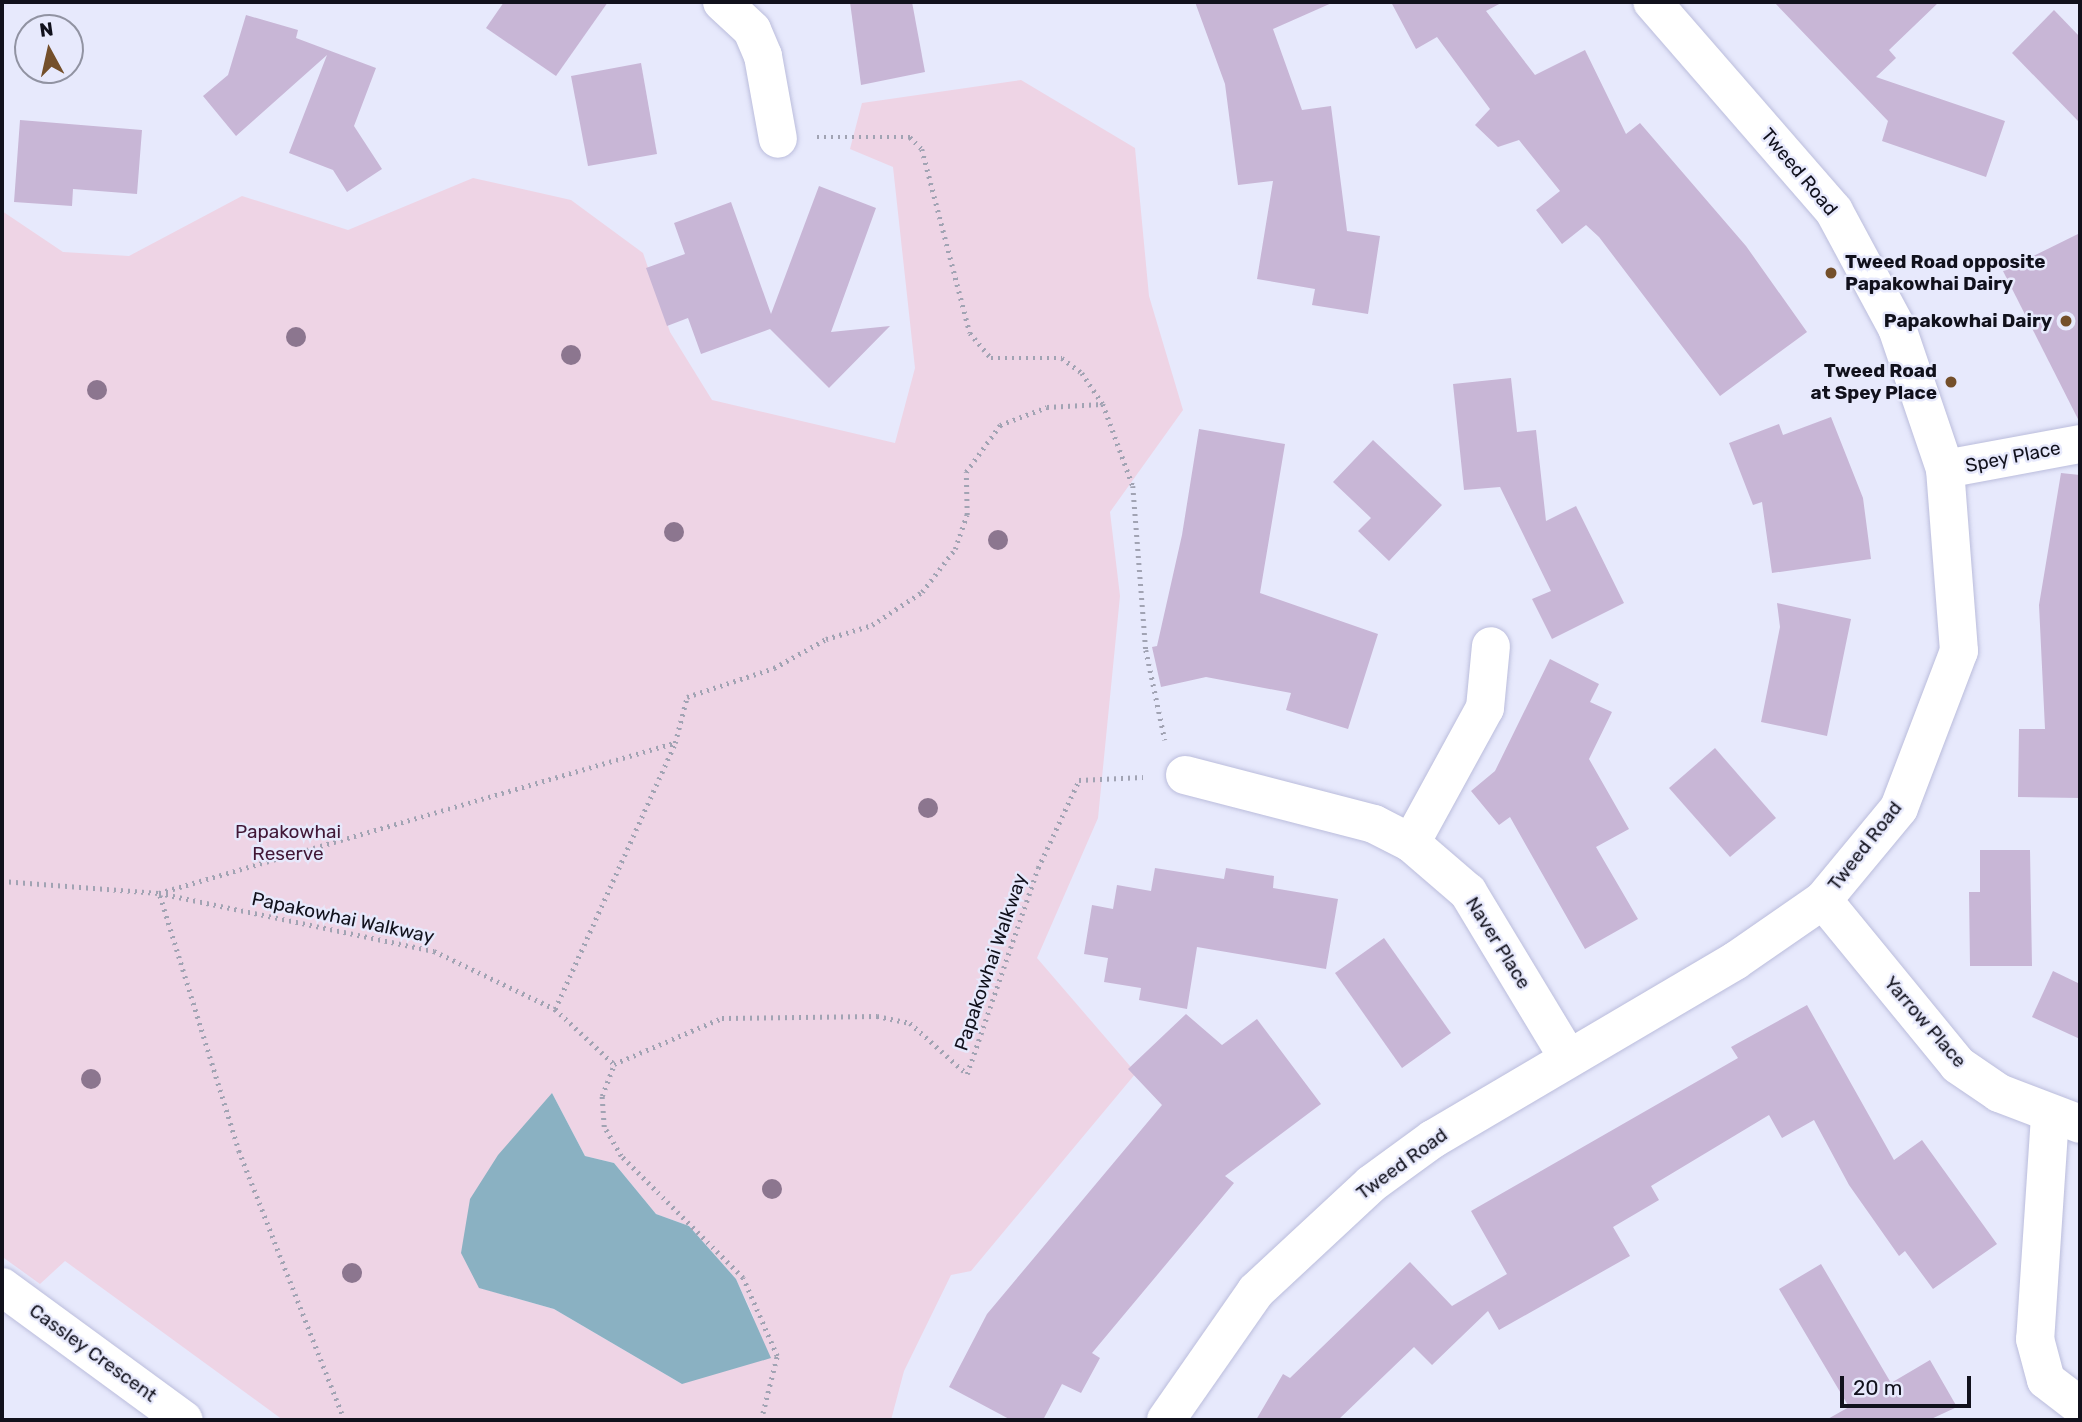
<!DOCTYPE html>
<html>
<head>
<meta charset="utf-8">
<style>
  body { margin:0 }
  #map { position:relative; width:2082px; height:1422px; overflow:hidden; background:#e7e9fc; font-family:Rubik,sans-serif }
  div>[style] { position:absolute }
  .green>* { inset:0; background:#eed4e5 }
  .water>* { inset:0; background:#8ab1c2 }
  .building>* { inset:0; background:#c8b6d6 }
  .path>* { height:4.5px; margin-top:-2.25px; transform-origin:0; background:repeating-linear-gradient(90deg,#a1a3b3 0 2px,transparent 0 7px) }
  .roads { filter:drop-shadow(0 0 2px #bbbddc) drop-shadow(0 0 2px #bbbddc) }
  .minor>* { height:38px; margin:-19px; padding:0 19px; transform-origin:19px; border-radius:19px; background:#fff }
  .trees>* { width:20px; height:20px; margin:-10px; border-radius:50%; background:#8c768f }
  .dots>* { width:19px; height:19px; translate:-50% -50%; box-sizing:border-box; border:4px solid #e7e9fc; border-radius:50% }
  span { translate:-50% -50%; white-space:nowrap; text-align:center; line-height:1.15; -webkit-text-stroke:5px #e7e9fc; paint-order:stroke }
  .street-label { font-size:19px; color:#11111c }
  .poi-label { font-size:19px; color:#11111c; font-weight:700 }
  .left { translate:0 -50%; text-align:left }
  .right { translate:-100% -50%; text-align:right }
  .park-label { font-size:19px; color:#411736 }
  .frame { position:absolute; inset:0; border:4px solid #11111c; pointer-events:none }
  .north { position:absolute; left:14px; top:14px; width:70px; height:70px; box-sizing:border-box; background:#e7e9fc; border:2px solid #9193a2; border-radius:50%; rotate:352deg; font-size:19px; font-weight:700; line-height:28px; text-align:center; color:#11111c }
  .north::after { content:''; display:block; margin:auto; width:24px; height:32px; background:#744f2a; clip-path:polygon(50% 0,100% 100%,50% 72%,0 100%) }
  .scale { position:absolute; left:1840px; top:1376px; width:131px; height:32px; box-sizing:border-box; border:4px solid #11111c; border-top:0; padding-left:9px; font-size:21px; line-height:24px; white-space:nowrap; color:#11111c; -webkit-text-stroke:5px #e7e9fc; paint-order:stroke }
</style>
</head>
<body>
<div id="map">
  <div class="green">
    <div style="clip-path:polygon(evenodd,1021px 80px,1135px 148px,1149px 296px,1183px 410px,1110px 512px,1120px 596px,1098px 818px,1037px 958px,1136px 1073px,971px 1271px,951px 1275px,904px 1371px,891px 1420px,283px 1420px,65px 1261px,40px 1284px,4px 1258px,2px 211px,63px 252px,129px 256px,242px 196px,348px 230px,473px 178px,571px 200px,643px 253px,670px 332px,712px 400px,895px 443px,915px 368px,893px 167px,850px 149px,862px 103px,1021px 80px,552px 1093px,585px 1156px,614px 1163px,656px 1214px,689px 1226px,736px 1279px,754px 1318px,682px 1384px,554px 1309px,480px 1288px,552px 1093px)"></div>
  </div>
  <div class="water">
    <div style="clip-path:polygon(552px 1093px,585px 1156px,614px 1163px,656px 1214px,689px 1226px,736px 1279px,771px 1358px,682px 1384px,554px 1309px,479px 1288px,461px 1253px,470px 1199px,498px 1155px)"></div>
  </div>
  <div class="building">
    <div style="clip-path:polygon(504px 2px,608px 2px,556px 76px,486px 28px)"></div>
    <div style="clip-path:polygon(850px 2px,912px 2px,925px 72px,861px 85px)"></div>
    <div style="clip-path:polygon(1195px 2px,1334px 2px,1273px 29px,1302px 110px,1331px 106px,1347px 231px,1380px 236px,1368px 314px,1312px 305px,1315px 289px,1257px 279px,1273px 181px,1238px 185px,1225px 84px)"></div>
    <div style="clip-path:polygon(1391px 2px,1503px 2px,1486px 11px,1535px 75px,1585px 50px,1626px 134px,1640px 123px,1746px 246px,1807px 332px,1720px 396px,1599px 237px,1586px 225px,1562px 244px,1536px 210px,1560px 191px,1519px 140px,1498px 147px,1475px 125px,1490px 109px,1437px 37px,1416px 49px)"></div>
    <div style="clip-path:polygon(1774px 2px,1939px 2px,1889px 50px,1896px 58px,1876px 77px,2005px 121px,1986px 177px,1882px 141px,1888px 121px)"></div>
    <div style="clip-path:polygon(2054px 10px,2080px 37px,2080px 123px,2012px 53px)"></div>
    <div style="clip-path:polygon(246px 15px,298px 30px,296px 38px,376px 68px,354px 126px,382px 169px,347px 192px,333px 170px,289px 153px,327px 55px,236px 136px,203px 96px,228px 75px)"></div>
    <div style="clip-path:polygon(641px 63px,657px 154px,588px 166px,571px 76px)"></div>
    <div style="clip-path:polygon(20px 120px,142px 130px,137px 194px,73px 189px,72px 206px,14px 202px)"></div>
    <div style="clip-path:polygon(819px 186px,876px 208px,831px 332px,890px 326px,829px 388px,770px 329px,701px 354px,688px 318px,667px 326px,646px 268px,685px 254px,674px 223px,731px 202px,771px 314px)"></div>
    <div style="clip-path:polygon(2080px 233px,2080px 423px,2003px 271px)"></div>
    <div style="clip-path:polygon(1511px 378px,1517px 432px,1536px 430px,1546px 521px,1576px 506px,1624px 603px,1552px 639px,1532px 599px,1551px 591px,1500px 487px,1464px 490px,1453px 384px)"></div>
    <div style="clip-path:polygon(1831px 417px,1863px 498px,1871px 559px,1772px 573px,1762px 502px,1753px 505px,1729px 443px,1779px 424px,1783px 435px)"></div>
    <div style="clip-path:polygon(1199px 429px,1285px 444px,1260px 593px,1378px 634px,1348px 729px,1286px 710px,1291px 693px,1206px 677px,1161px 687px,1152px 647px,1157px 646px,1182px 535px)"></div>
    <div style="clip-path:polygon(1373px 440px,1442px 505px,1389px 561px,1358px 531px,1371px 518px,1333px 482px)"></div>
    <div style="clip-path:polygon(2061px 473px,2080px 475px,2080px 798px,2018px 797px,2019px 729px,2045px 729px,2039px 605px)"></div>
    <div style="clip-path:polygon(1777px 603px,1851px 619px,1827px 736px,1761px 722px,1780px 627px)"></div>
    <div style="clip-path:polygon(1550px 659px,1599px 684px,1590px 702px,1612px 712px,1589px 759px,1629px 829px,1596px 847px,1638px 919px,1585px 949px,1510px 817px,1499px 825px,1471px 791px,1495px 771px)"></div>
    <div style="clip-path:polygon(1715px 748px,1776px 818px,1730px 857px,1669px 788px)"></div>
    <div style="clip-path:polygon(1980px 850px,2030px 850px,2032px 966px,1970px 966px,1969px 892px,1980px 892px)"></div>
    <div style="clip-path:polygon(1155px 868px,1224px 879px,1226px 868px,1274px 876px,1273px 888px,1338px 899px,1326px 969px,1197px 947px,1187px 1009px,1139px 1000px,1141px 988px,1104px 982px,1108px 958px,1084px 954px,1092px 905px,1113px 909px,1117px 885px,1151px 891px)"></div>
    <div style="clip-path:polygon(1384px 938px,1451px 1033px,1402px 1068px,1335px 973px)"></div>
    <div style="clip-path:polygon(2053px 971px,2080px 984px,2080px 1039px,2032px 1017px)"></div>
    <div style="clip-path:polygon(1807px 1005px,1894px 1160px,1922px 1140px,1997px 1244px,1933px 1289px,1905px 1251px,1899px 1256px,1849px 1185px,1814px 1120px,1782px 1138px,1769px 1115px,1651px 1186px,1659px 1200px,1613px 1227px,1630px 1256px,1499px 1330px,1488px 1311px,1432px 1365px,1414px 1347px,1338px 1420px,1256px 1420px,1283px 1374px,1290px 1378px,1410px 1262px,1452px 1306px,1507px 1274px,1471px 1211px,1738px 1058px,1731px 1047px)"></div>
    <div style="clip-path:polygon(1186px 1014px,1222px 1045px,1257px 1019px,1321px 1104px,1225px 1176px,1234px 1183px,1092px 1353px,1100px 1358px,1081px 1393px,1062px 1384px,1043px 1420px,1011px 1420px,949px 1387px,987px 1314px,1162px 1105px,1128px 1069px)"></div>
    <div style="clip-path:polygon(1821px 1264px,1891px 1383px,1930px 1360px,1957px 1407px,1929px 1420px,1826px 1420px,1849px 1407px,1779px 1289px)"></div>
  </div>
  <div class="path">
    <div style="left:817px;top:137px;width:93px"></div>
    <div style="left:910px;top:137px;width:17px;rotate:45deg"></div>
    <div style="left:922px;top:149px;width:190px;rotate:75.4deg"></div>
    <div style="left:970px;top:333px;width:33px;rotate:50deg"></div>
    <div style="left:991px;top:358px;width:71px"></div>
    <div style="left:1062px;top:358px;width:25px;rotate:37deg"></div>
    <div style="left:1082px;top:373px;width:37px;rotate:56deg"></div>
    <div style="left:1103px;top:404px;width:87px;rotate:69.9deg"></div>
    <div style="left:1133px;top:486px;width:165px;rotate:85.5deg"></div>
    <div style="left:1146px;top:650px;width:92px;rotate:78.1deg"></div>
    <div style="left:2px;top:881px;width:157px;rotate:4.4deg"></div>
    <div style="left:159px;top:893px;width:281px;rotate:11.9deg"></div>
    <div style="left:434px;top:951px;width:134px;rotate:25.6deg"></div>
    <div style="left:555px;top:1009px;width:292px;rotate:-65.7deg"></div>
    <div style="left:675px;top:743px;width:48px;rotate:-75.4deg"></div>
    <div style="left:687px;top:697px;width:92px;rotate:-18.4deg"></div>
    <div style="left:774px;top:668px;width:60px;rotate:-29.1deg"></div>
    <div style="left:826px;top:639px;width:48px;rotate:-16.9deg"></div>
    <div style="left:872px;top:625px;width:60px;rotate:-33.4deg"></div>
    <div style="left:922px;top:592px;width:54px;rotate:-52.5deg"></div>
    <div style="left:955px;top:549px;width:36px;rotate:-71deg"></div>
    <div style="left:967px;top:515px;width:43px;rotate:-91.3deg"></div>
    <div style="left:966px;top:472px;width:58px;rotate:-54.1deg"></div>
    <div style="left:1000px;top:425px;width:50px;rotate:-21deg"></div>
    <div style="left:1047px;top:407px;width:55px;rotate:-3.1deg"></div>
    <div style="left:555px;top:1009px;width:81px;rotate:43deg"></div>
    <div style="left:344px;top:1420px;width:288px;rotate:-111.4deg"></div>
    <div style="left:239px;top:1152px;width:271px;rotate:-107.2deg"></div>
    <div style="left:159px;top:893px;width:536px;rotate:-16.24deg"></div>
    <div style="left:761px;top:1420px;width:66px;rotate:-76deg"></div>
    <div style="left:777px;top:1356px;width:85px;rotate:-113.6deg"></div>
    <div style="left:743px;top:1278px;width:173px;rotate:-135deg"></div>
    <div style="left:621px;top:1156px;width:34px;rotate:-120deg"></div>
    <div style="left:604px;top:1127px;width:31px;rotate:-94deg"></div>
    <div style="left:602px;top:1096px;width:34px;rotate:-69deg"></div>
    <div style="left:614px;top:1064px;width:117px;rotate:-23.1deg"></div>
    <div style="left:722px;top:1018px;width:155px;rotate:-0.7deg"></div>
    <div style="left:877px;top:1016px;width:34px;rotate:12deg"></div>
    <div style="left:910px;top:1023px;width:76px;rotate:41.8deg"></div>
    <div style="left:967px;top:1074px;width:218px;rotate:-71deg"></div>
    <div style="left:1038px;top:868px;width:97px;rotate:-65deg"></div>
    <div style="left:1079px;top:780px;width:64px;rotate:-2.7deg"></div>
  </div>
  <div class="roads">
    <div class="minor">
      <div style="left:722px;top:2px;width:41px;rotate:43deg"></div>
      <div style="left:752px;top:30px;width:28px;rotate:67deg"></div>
      <div style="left:763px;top:56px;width:84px;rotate:79.8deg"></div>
      <div style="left:1945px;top:469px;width:137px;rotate:-10.5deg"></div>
      <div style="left:1185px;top:775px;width:195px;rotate:14.5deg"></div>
      <div style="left:1374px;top:824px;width:42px;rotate:27.2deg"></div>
      <div style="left:1411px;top:843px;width:75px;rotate:40.7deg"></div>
      <div style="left:1468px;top:892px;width:194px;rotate:58.9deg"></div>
      <div style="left:1411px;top:843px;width:154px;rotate:-61.3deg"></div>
      <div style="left:1485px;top:708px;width:62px;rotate:-84.5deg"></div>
      <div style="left:1823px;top:900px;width:213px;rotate:50.7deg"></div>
      <div style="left:1958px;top:1065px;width:50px;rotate:34.3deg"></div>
      <div style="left:1999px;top:1093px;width:87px;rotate:20.9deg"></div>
      <div style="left:2050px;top:1116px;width:224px;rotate:93.8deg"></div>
      <div style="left:2035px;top:1339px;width:42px;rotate:75deg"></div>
      <div style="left:2046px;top:1380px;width:43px;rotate:37.4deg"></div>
      <div style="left:2px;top:1287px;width:225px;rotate:36.2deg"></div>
      <div style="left:1166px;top:1420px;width:157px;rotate:-55.1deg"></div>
      <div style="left:1256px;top:1291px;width:157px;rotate:-42.9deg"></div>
      <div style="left:1371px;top:1184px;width:77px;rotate:-36deg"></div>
      <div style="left:1433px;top:1139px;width:351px;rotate:-30.5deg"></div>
      <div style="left:1735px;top:961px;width:107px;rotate:-34.7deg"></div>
      <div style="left:1823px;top:900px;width:119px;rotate:-50.4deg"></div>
      <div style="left:1899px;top:808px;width:168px;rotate:-69.1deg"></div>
      <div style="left:1959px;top:651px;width:183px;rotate:-94.4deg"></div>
      <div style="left:1945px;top:469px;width:149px;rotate:-108.8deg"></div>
      <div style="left:1897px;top:328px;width:133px;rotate:-118.3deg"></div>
      <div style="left:1834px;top:211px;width:277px;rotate:-131deg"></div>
    </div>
  </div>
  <div class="trees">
    <div style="left:296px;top:337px"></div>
    <div style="left:571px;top:355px"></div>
    <div style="left:97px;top:390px"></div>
    <div style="left:674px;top:532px"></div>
    <div style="left:998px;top:540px"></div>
    <div style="left:928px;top:808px"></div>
    <div style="left:91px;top:1079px"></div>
    <div style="left:772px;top:1189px"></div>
    <div style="left:352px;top:1273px"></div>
  </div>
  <div class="dots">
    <div style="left:1831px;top:273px;background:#744f2a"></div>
    <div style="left:2066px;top:321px;background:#744f2a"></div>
    <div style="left:1951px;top:382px;background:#744f2a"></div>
  </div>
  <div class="street-label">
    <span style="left:1799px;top:172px;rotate:50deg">Tweed Road</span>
    <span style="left:2013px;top:457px;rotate:-11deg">Spey Place</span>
    <span style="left:1865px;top:846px;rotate:-52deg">Tweed Road</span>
    <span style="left:343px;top:918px;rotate:12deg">Papakowhai Walkway</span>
    <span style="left:1498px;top:943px;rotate:58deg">Naver Place</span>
    <span style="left:991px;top:962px;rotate:-71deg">Papakowhai Walkway</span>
    <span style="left:1925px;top:1022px;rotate:49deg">Yarrow Place</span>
    <span style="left:1402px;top:1164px;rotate:-36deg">Tweed Road</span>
    <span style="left:93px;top:1353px;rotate:36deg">Cassley Crescent</span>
  </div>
  <div class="poi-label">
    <span class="left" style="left:1845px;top:273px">Tweed Road opposite<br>Papakowhai Dairy</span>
    <span class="right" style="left:2052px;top:321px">Papakowhai Dairy</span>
    <span class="right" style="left:1937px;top:382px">Tweed Road<br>at Spey Place</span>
  </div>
  <div class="park-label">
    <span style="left:288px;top:843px">Papakowhai<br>Reserve</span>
  </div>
  <div class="frame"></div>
  <div class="north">N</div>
  <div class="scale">20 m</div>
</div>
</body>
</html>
